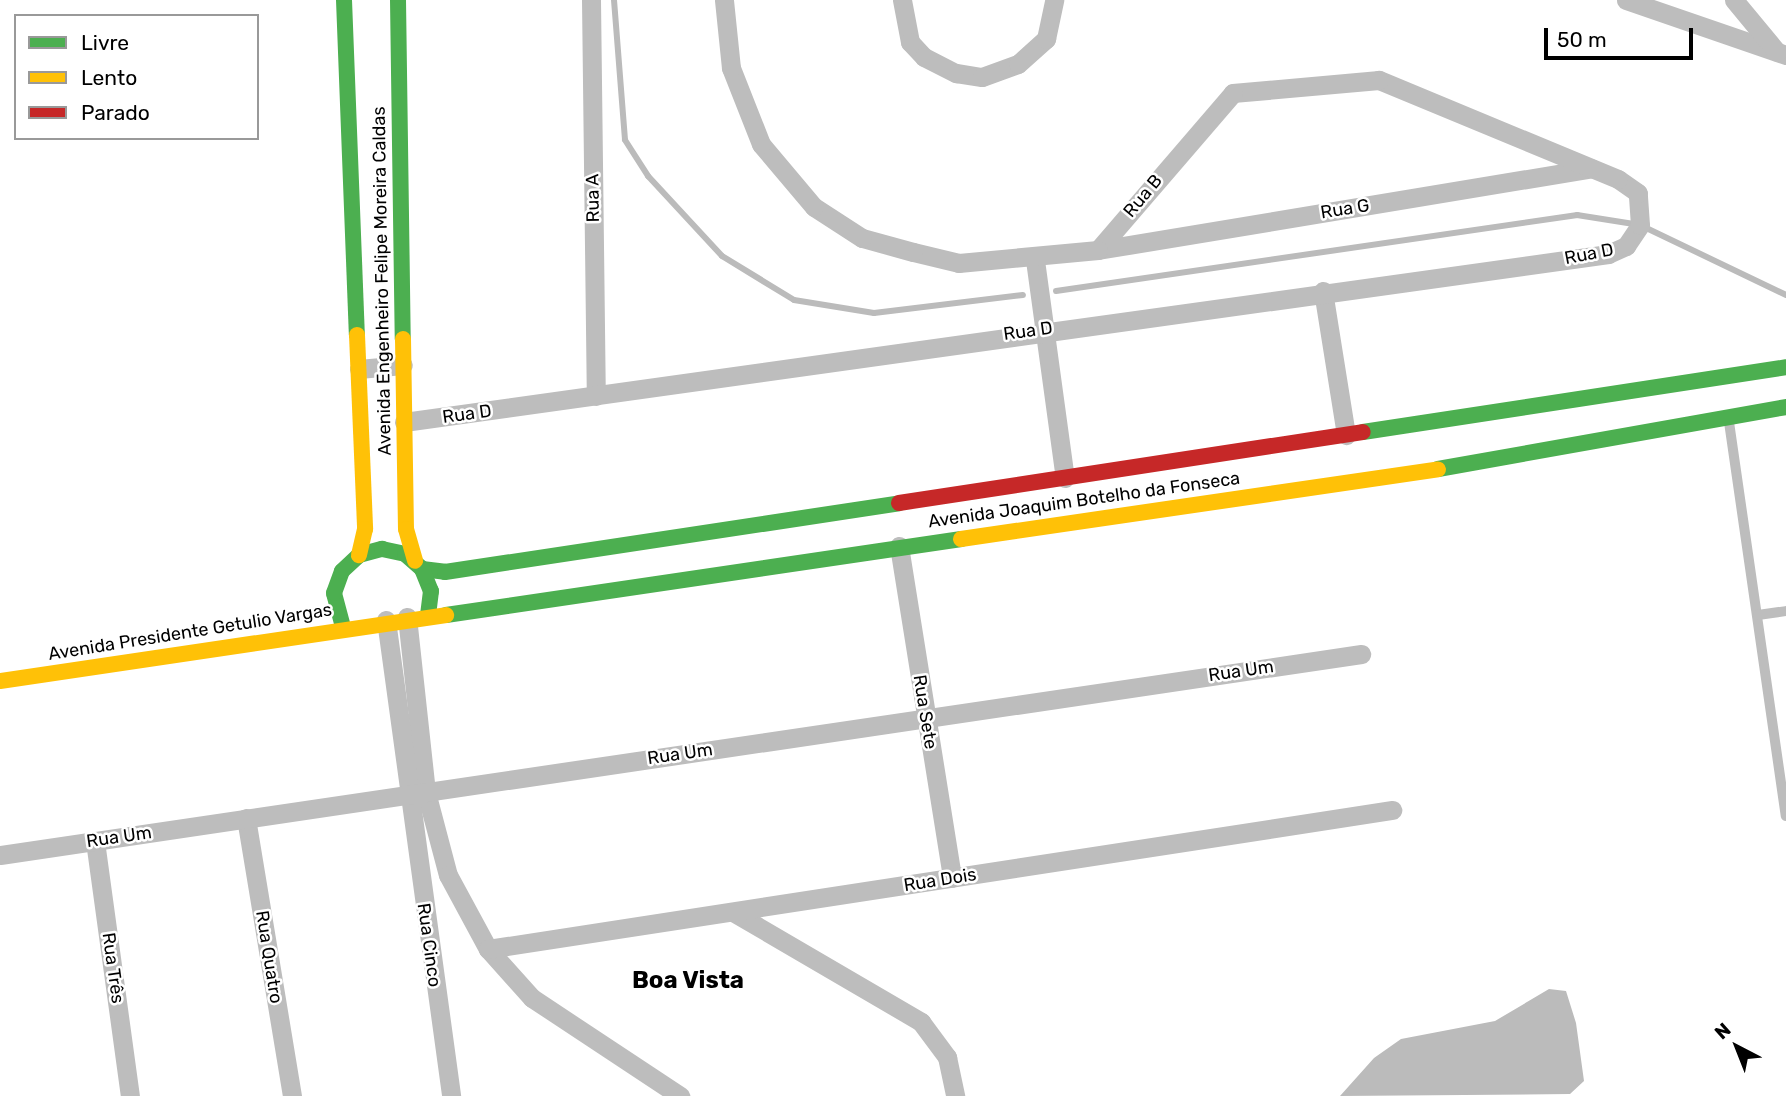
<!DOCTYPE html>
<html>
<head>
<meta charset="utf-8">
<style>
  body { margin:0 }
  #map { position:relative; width:1786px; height:1096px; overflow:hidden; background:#fff; font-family:Rubik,sans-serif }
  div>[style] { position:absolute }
  .water>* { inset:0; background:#bbb }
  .stream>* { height:6px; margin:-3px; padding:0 3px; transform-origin:3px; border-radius:3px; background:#bbb }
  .lane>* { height:10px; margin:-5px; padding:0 5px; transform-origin:5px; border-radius:5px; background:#bdbdbd }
  .street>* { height:19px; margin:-9.5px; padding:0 9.5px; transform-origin:9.5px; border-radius:9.5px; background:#bdbdbd }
  .fast>* { height:16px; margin:-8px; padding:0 8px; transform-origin:8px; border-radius:8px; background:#4caf50 }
  .slow>* { height:16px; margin:-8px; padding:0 8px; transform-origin:8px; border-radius:8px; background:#ffc107 }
  .jam>* { height:16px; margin:-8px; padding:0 8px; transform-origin:8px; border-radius:8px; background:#c62828 }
  span { translate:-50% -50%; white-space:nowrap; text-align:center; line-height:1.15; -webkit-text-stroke:5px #fff; paint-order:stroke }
  .street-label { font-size:18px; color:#000 }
  .district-label { font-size:24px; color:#000; font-weight:700 }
  .legend { position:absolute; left:14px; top:14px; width:245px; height:126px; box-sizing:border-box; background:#fff; border:2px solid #999; margin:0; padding:9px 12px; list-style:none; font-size:21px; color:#000 }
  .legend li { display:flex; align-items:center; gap:14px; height:35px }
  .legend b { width:35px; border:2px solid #999 }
  .north { position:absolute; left:1702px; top:1012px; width:70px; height:70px; -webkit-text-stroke:5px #fff; paint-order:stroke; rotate:318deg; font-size:19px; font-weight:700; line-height:28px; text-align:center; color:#000 }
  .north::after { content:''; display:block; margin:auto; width:24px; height:32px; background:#000; clip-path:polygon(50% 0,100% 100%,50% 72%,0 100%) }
  .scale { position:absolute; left:1544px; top:28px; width:149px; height:32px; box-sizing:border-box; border:4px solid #000; border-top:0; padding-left:9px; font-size:21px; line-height:24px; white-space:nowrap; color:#000; -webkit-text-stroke:5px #fff; paint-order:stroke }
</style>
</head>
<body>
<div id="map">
  <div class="water">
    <div style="clip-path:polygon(1549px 989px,1566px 991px,1576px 1023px,1584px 1081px,1570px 1094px,1340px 1096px,1374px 1058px,1401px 1039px,1495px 1021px)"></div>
  </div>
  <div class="stream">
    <div style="left:614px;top:0;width:140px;rotate:85.5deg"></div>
    <div style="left:625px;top:140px;width:43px;rotate:57.4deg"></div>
    <div style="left:648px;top:176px;width:109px;rotate:47.2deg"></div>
    <div style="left:722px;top:256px;width:84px;rotate:31.4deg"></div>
    <div style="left:794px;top:300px;width:81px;rotate:9.2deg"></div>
    <div style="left:874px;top:313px;width:150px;rotate:-6.9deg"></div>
    <div style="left:1056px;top:291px;width:527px;rotate:-8.3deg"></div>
    <div style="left:1577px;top:215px;width:64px;rotate:9deg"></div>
    <div style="left:1640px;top:225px;width:162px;rotate:25.6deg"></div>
  </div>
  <div class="lane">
    <div style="left:1729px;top:422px;width:398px;rotate:81.8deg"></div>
    <div style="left:1758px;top:615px;width:28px;rotate:-8deg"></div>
  </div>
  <div class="street">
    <div style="left:591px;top:0;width:396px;rotate:89.3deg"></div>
    <div style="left:902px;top:0;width:43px;rotate:79.2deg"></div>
    <div style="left:910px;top:42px;width:21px;rotate:47deg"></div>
    <div style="left:924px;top:57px;width:36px;rotate:27deg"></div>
    <div style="left:956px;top:73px;width:26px;rotate:9deg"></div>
    <div style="left:982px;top:77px;width:38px;rotate:-20deg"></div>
    <div style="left:1018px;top:64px;width:38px;rotate:-42deg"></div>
    <div style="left:1046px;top:39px;width:40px;rotate:-78deg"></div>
    <div style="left:1626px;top:0;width:169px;rotate:19deg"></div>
    <div style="left:1734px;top:0;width:67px;rotate:50.4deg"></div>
    <div style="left:1098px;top:250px;width:500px;rotate:-9.4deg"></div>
    <div style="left:1035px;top:260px;width:220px;rotate:82.2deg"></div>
    <div style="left:1323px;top:291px;width:146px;rotate:80.9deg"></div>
    <div style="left:359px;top:369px;width:44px;rotate:-5.2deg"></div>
    <div style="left:404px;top:422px;width:1216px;rotate:-7.94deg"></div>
    <div style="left:1608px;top:254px;width:20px;rotate:-24deg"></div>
    <div style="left:1626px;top:246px;width:25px;rotate:-56deg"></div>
    <div style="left:1640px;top:225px;width:32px;rotate:-94deg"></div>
    <div style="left:1638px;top:193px;width:24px;rotate:-145deg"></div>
    <div style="left:1618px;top:179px;width:259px;rotate:-157.5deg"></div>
    <div style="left:1379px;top:80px;width:147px;rotate:174.9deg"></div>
    <div style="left:1233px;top:93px;width:207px;rotate:130.7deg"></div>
    <div style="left:1098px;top:250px;width:140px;rotate:174.7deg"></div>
    <div style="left:959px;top:263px;width:47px;rotate:-166.6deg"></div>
    <div style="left:913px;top:252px;width:53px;rotate:-164.6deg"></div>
    <div style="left:862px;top:238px;width:57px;rotate:-147.1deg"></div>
    <div style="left:814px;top:207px;width:82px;rotate:-130.1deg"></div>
    <div style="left:761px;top:144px;width:82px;rotate:-111.5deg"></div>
    <div style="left:731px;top:68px;width:68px;rotate:-95.9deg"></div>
    <div style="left:899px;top:546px;width:336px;rotate:80.9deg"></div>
    <div style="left:407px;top:617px;width:176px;rotate:83.8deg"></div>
    <div style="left:426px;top:792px;width:86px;rotate:75.2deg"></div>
    <div style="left:448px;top:875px;width:84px;rotate:61.6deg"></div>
    <div style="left:488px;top:949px;width:66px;rotate:48.1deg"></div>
    <div style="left:532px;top:998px;width:178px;rotate:33.5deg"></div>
    <div style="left:386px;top:620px;width:480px;rotate:82.2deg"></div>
    <div style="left:246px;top:818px;width:282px;rotate:80.6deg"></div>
    <div style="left:95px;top:841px;width:257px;rotate:82.2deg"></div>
    <div style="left:0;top:855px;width:1376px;rotate:-8.4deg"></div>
    <div style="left:733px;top:912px;width:218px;rotate:30.3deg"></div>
    <div style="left:921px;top:1022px;width:44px;rotate:53.4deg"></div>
    <div style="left:947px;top:1057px;width:40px;rotate:78deg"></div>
    <div style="left:488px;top:949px;width:915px;rotate:-8.74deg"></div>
  </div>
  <div class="fast">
    <div style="left:344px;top:0;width:335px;rotate:87.8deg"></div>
    <div style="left:398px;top:0;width:339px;rotate:89.2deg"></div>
    <div style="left:1363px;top:432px;width:428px;rotate:-8.7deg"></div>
    <div style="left:1438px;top:469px;width:353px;rotate:-10.1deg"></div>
    <div style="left:422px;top:569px;width:23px;rotate:7deg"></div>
    <div style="left:445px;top:572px;width:459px;rotate:-8.6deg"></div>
    <div style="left:446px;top:615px;width:521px;rotate:-8.39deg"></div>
    <div style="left:343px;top:627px;width:35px;rotate:-105deg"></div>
    <div style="left:334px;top:593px;width:23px;rotate:-70deg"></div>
    <div style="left:342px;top:571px;width:23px;rotate:-43deg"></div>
    <div style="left:359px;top:555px;width:24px;rotate:-15deg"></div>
    <div style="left:382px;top:549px;width:24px;rotate:12deg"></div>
    <div style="left:405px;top:554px;width:23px;rotate:41deg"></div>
    <div style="left:422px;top:569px;width:24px;rotate:68deg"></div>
    <div style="left:431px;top:591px;width:24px;rotate:97deg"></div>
  </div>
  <div class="slow">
    <div style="left:357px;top:335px;width:194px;rotate:87.6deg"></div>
    <div style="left:365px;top:529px;width:27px;rotate:103deg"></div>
    <div style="left:403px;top:339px;width:190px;rotate:89.1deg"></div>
    <div style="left:406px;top:529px;width:33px;rotate:74deg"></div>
    <div style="left:961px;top:539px;width:482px;rotate:-8.3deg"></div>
    <div style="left:0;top:681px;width:451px;rotate:-8.4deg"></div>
  </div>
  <div class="jam">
    <div style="left:899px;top:503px;width:469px;rotate:-8.7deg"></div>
  </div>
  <div class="street-label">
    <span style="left:1143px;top:196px;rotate:-50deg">Rua B</span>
    <span style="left:593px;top:198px;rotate:-91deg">Rua A</span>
    <span style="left:1345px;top:209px;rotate:-9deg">Rua G</span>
    <span style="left:1589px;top:254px;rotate:-11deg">Rua D</span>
    <span style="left:382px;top:281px;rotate:-91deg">Avenida Engenheiro Felipe Moreira Caldas</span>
    <span style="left:1028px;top:331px;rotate:-8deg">Rua D</span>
    <span style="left:467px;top:414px;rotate:-8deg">Rua D</span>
    <span style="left:1084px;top:500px;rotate:-8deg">Avenida Joaquim Botelho da Fonseca</span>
    <span style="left:190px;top:632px;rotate:-9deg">Avenida Presidente Getulio Vargas</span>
    <span style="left:1241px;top:671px;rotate:-8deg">Rua Um</span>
    <span style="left:925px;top:712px;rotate:81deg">Rua Sete</span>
    <span style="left:680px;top:754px;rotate:-8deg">Rua Um</span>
    <span style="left:119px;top:837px;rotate:-8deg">Rua Um</span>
    <span style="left:940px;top:880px;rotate:-9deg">Rua Dois</span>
    <span style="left:429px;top:945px;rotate:82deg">Rua Cinco</span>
    <span style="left:269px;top:957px;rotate:81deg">Rua Quatro</span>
    <span style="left:113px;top:968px;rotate:82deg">Rua Três</span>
  </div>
  <div class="district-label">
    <span style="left:688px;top:981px">Boa Vista</span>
  </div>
  <ul class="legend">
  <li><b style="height:9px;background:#4caf50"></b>Livre</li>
  <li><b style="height:9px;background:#ffc107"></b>Lento</li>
  <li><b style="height:9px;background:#c62828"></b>Parado</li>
  </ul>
  <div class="north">N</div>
  <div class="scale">50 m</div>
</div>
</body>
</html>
